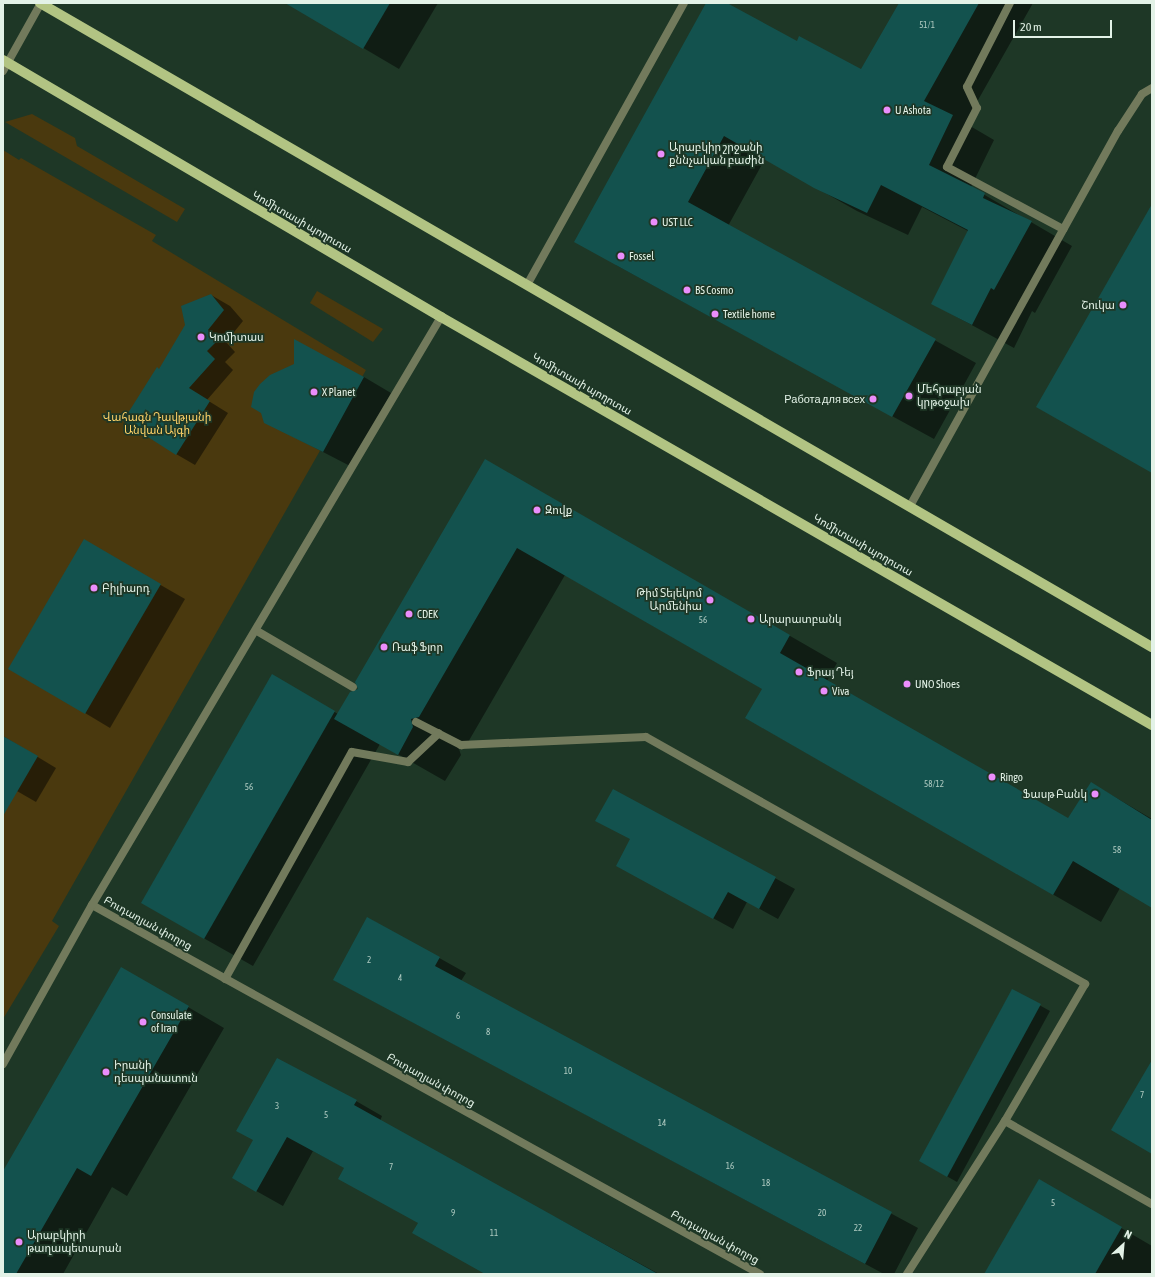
<!DOCTYPE html>
<html>
<head>
<meta charset="utf-8">
<style>
  body { margin:0 }
  #map { position:relative; width:1155px; height:1277px; overflow:hidden; background:#1e3726; font-family:"Asap Condensed","Noto Sans Armenian",sans-serif }
  div>[style] { position:absolute }
  .green>* { inset:0; background:#4a390e }
  .shadow>* { inset:0; background:#0007 }
  .building>* { inset:0; background:#13524e }
  .lane>* { height:8px; margin:-4px; padding:0 4px; transform-origin:4px; border-radius:4px; background:#727a5c }
  .street>* { height:8px; margin:-4px; padding:0 4px; transform-origin:4px; border-radius:4px; background:#727a5c }
  .primary>* { height:10px; margin:-5px; padding:0 5px; transform-origin:5px; border-radius:5px; background:#b2c483 }
  .dots>* { width:11px; height:11px; translate:-50% -50%; box-sizing:border-box; border:2px solid #1e3726; border-radius:50% }
  span { translate:-50% -50%; white-space:nowrap; text-align:center; line-height:1.15; -webkit-text-stroke:3.5px #1e3726; paint-order:stroke }
  .number-label { font-size:9px; color:#afcac1 }
  .number-label span { -webkit-text-stroke-width:0 }
  .poi-label { font-size:11px; color:#e3f2e7 }
  .left { translate:0 -50%; text-align:left }
  .right { translate:-100% -50%; text-align:right }
  .street-label { font-size:11px; color:#e3f2e7 }
  .park-label { font-size:11px; color:#fed268 }
  .frame { position:absolute; inset:0; border:4px solid #e3f2e7; pointer-events:none }
  .north { position:absolute; left:1103px; top:1225px; width:40px; height:40px; -webkit-text-stroke:3px #1e3726; paint-order:stroke; rotate:26deg; font-size:11px; font-weight:700; line-height:16px; text-align:center; color:#e3f2e7 }
  .north::after { content:''; display:block; margin:auto; width:14px; height:18px; background:#e3f2e7; clip-path:polygon(50% 0,100% 100%,50% 72%,0 100%) }
  .scale { position:absolute; left:1013px; top:20px; width:99px; height:18px; box-sizing:border-box; border:2px solid #e3f2e7; border-top:0; padding-left:5px; font-size:12px; line-height:14px; white-space:nowrap; color:#e3f2e7; -webkit-text-stroke:3px #1e3726; paint-order:stroke }
</style>
</head>
<body>
<div id="map">
  <div class="green">
    <div style="clip-path:polygon(32px 114px,75px 138px,77px 146px,185px 209px,177px 222px,5px 122px)"></div>
    <div style="clip-path:polygon(3px 150px,19px 160px,21px 158px,156px 235px,152px 241px,366px 370px,52px 921px,59px 926px,3px 1019px)"></div>
    <div style="clip-path:polygon(317px 291px,383px 329px,373px 342px,310px 303px)"></div>
  </div>
  <div class="shadow">
    <div style="clip-path:polygon(287px 3px,438px 3px,399px 69px)"></div>
    <div style="clip-path:polygon(707px 3px,725px 3px,797px 42px,862px 71px,900px 3px,1033px 3px,965px 123px,994px 140px,971px 187px,1072px 246px,1035px 313px,1032px 311px,1014px 348px,933px 304px,968px 231px,922px 207px,908px 235px,857px 211px,765px 159px,728px 226px,976px 363px,934px 439px,616px 265px)"></div>
    <div style="clip-path:polygon(211px 295px,230px 306px,243px 321px,226px 342px,235px 352px,225px 362px,233px 370px,207px 400px,228px 413px,195px 465px,176px 454px,159px 370px)"></div>
    <div style="clip-path:polygon(295px 365px,364px 377px,391px 393px,352px 467px,265px 422px)"></div>
    <div style="clip-path:polygon(485px 460px,837px 663px,827px 681px,1068px 819px,1091px 783px,1152px 819px,1152px 907px,1120px 888px,1101px 922px,746px 718px,763px 689px,565px 575px,467px 744px,458px 746px,461px 755px,445px 781px,380px 744px,253px 966px,191px 931px,272px 676px,338px 714px,359px 690px)"></div>
    <div style="clip-path:polygon(84px 541px,185px 599px,110px 728px,85px 713px)"></div>
    <div style="clip-path:polygon(3px 736px,56px 768px,36px 802px,3px 783px)"></div>
    <div style="clip-path:polygon(613px 790px,795px 889px,778px 919px,747px 902px,733px 929px,636px 876px,631px 839px)"></div>
    <div style="clip-path:polygon(368px 918px,466px 973px,461px 981px,918px 1228px,894px 1274px,884px 1274px,334px 980px)"></div>
    <div style="clip-path:polygon(121px 968px,224px 1028px,127px 1196px,112px 1187px,63px 1274px,3px 1274px,3px 1173px)"></div>
    <div style="clip-path:polygon(1012px 990px,1050px 1011px,957px 1182px,920px 1161px)"></div>
    <div style="clip-path:polygon(356px 1101px,382px 1116px,380px 1121px,554px 1219px,555px 1217px,659px 1274px,487px 1274px,345px 1168px,313px 1151px,283px 1206px,233px 1178px,254px 1140px)"></div>
    <div style="clip-path:polygon(1039px 1180px,1152px 1246px,1152px 1274px,985px 1274px)"></div>
  </div>
  <div class="building">
    <div style="clip-path:polygon(285px 3px,390px 3px,363px 49px)"></div>
    <div style="clip-path:polygon(706px 3px,727px 3px,797px 41px,799px 36px,861px 69px,899px 3px,979px 3px,924px 101px,953px 115px,929px 165px,985px 193px,983px 198px,1032px 221px,994px 290px,991px 288px,972px 325px,931px 304px,968px 230px,881px 185px,867px 213px,814px 188px,724px 136px,688px 202px,936px 339px,892px 417px,574px 242px)"></div>
    <div style="clip-path:polygon(1152px 204px,1152px 473px,1036px 407px)"></div>
    <div style="clip-path:polygon(211px 294px,224px 310px,208px 330px,217px 341px,207px 351px,215px 359px,189px 388px,210px 401px,176px 455px,123px 421px,157px 367px,159px 369px,185px 325px,181px 306px)"></div>
    <div style="clip-path:polygon(294px 339px,364px 377px,323px 452px,264px 423px,261px 413px,251px 407px,254px 392px,260px 384px,270px 375px,294px 364px)"></div>
    <div style="clip-path:polygon(485px 459px,790px 635px,780px 653px,1068px 818px,1091px 782px,1152px 820px,1152px 908px,1073px 861px,1053px 895px,745px 718px,762px 689px,517px 548px,419px 717px,411px 719px,413px 727px,398px 755px,334px 719px,350px 692px,358px 689px,355px 682px)"></div>
    <div style="clip-path:polygon(84px 539px,161px 584px,85px 714px,8px 669px)"></div>
    <div style="clip-path:polygon(272px 674px,335px 711px,204px 939px,141px 903px)"></div>
    <div style="clip-path:polygon(3px 736px,38px 756px,3px 816px)"></div>
    <div style="clip-path:polygon(613px 789px,776px 877px,759px 909px,728px 892px,713px 919px,616px 866px,630px 839px,595px 821px)"></div>
    <div style="clip-path:polygon(367px 917px,440px 957px,435px 966px,892px 1212px,865px 1264px,333px 980px)"></div>
    <div style="clip-path:polygon(121px 967px,189px 1006px,91px 1176px,77px 1168px,16px 1274px,3px 1274px,3px 1171px)"></div>
    <div style="clip-path:polygon(1012px 989px,1041px 1004px,947px 1177px,919px 1161px)"></div>
    <div style="clip-path:polygon(277px 1058px,357px 1100px,354px 1105px,658px 1274px,485px 1274px,412px 1233px,418px 1223px,338px 1179px,344px 1168px,287px 1137px,256px 1192px,232px 1178px,253px 1140px,236px 1131px)"></div>
    <div style="clip-path:polygon(1152px 1060px,1152px 1154px,1111px 1130px)"></div>
    <div style="clip-path:polygon(1039px 1179px,1122px 1227px,1095px 1274px,984px 1274px)"></div>
  </div>
  <div class="lane">
    <div style="left:1010px;top:3px;width:94px;rotate:117.1deg"></div>
    <div style="left:967px;top:87px;width:23px;rotate:65deg"></div>
    <div style="left:977px;top:108px;width:66px;rotate:117deg"></div>
    <div style="left:947px;top:167px;width:132px;rotate:28.1deg"></div>
    <div style="left:527px;top:285px;width:323px;rotate:-60.9deg"></div>
    <div style="left:910px;top:506px;width:429px;rotate:-61deg"></div>
    <div style="left:1118px;top:131px;width:44px;rotate:-57deg"></div>
    <div style="left:1142px;top:94px;width:12px;rotate:-31deg"></div>
    <div style="left:257px;top:631px;width:111px;rotate:30.3deg"></div>
    <div style="left:416px;top:722px;width:51px;rotate:27.1deg"></div>
    <div style="left:461px;top:745px;width:185px;rotate:-2.5deg"></div>
    <div style="left:646px;top:737px;width:504px;rotate:29.36deg"></div>
    <div style="left:1085px;top:984px;width:159px;rotate:120.3deg"></div>
    <div style="left:1005px;top:1121px;width:169px;rotate:29.5deg"></div>
    <div style="left:225px;top:979px;width:260px;rotate:-60.8deg"></div>
    <div style="left:352px;top:752px;width:57px;rotate:10.1deg"></div>
    <div style="left:408px;top:762px;width:42px;rotate:-43.1deg"></div>
    <div style="left:907px;top:1274px;width:182px;rotate:-57.4deg"></div>
  </div>
  <div class="street">
    <div style="left:3px;top:71px;width:78px;rotate:-60.8deg"></div>
    <div style="left:92px;top:905px;width:763px;rotate:28.92deg"></div>
    <div style="left:3px;top:1064px;width:182px;rotate:-60.8deg"></div>
    <div style="left:92px;top:905px;width:684px;rotate:-59.31deg"></div>
  </div>
  <div class="primary">
    <div style="left:40px;top:3px;width:1285px;rotate:30.08deg"></div>
    <div style="left:3px;top:60px;width:508px;rotate:30.4deg"></div>
    <div style="left:441px;top:317px;width:820px;rotate:29.85deg"></div>
  </div>
  <div class="dots">
    <div style="left:887px;top:110px;background:#eb8dfb"></div>
    <div style="left:661px;top:154px;background:#eb8dfb"></div>
    <div style="left:654px;top:222px;background:#eb8dfb"></div>
    <div style="left:621px;top:256px;background:#eb8dfb"></div>
    <div style="left:687px;top:290px;background:#eb8dfb"></div>
    <div style="left:1123px;top:305px;background:#eb8dfb"></div>
    <div style="left:715px;top:314px;background:#eb8dfb"></div>
    <div style="left:201px;top:337px;background:#eb8dfb"></div>
    <div style="left:314px;top:392px;background:#eb8dfb"></div>
    <div style="left:909px;top:396px;background:#eb8dfb"></div>
    <div style="left:873px;top:399px;background:#eb8dfb"></div>
    <div style="left:537px;top:510px;background:#eb8dfb"></div>
    <div style="left:94px;top:588px;background:#eb8dfb"></div>
    <div style="left:710px;top:600px;background:#eb8dfb"></div>
    <div style="left:409px;top:614px;background:#eb8dfb"></div>
    <div style="left:751px;top:619px;background:#eb8dfb"></div>
    <div style="left:384px;top:647px;background:#eb8dfb"></div>
    <div style="left:799px;top:672px;background:#eb8dfb"></div>
    <div style="left:907px;top:684px;background:#eb8dfb"></div>
    <div style="left:824px;top:691px;background:#eb8dfb"></div>
    <div style="left:992px;top:777px;background:#eb8dfb"></div>
    <div style="left:1095px;top:794px;background:#eb8dfb"></div>
    <div style="left:143px;top:1022px;background:#eb8dfb"></div>
    <div style="left:106px;top:1072px;background:#eb8dfb"></div>
    <div style="left:19px;top:1242px;background:#eb8dfb"></div>
  </div>
  <div class="number-label">
    <span style="left:927px;top:25px">51/1</span>
    <span style="left:703px;top:620px">56</span>
    <span style="left:934px;top:784px">58/12</span>
    <span style="left:249px;top:787px">56</span>
    <span style="left:1117px;top:850px">58</span>
    <span style="left:369px;top:960px">2</span>
    <span style="left:400px;top:978px">4</span>
    <span style="left:458px;top:1016px">6</span>
    <span style="left:488px;top:1032px">8</span>
    <span style="left:568px;top:1071px">10</span>
    <span style="left:1142px;top:1095px">7</span>
    <span style="left:277px;top:1106px">3</span>
    <span style="left:326px;top:1115px">5</span>
    <span style="left:662px;top:1123px">14</span>
    <span style="left:730px;top:1166px">16</span>
    <span style="left:391px;top:1167px">7</span>
    <span style="left:766px;top:1183px">18</span>
    <span style="left:1053px;top:1203px">5</span>
    <span style="left:453px;top:1213px">9</span>
    <span style="left:822px;top:1213px">20</span>
    <span style="left:858px;top:1228px">22</span>
    <span style="left:494px;top:1233px">11</span>
  </div>
  <div class="poi-label">
    <span class="left" style="left:895px;top:110px">U Ashota</span>
    <span class="left" style="left:669px;top:154px">Արաբկիր շրջանի<br>քննչական բաժին</span>
    <span class="left" style="left:662px;top:222px">UST LLC</span>
    <span class="left" style="left:629px;top:256px">Fossel</span>
    <span class="left" style="left:695px;top:290px">BS Cosmo</span>
    <span class="right" style="left:1115px;top:305px">Շուկա</span>
    <span class="left" style="left:723px;top:314px">Textile home</span>
    <span class="left" style="left:209px;top:337px">Կոմիտաս</span>
    <span class="left" style="left:917px;top:396px">Մեհրաբյան<br>կրթօջախ</span>
    <span class="left" style="left:322px;top:392px">X Planet</span>
    <span class="right" style="left:865px;top:399px">Работа для всех</span>
    <span class="left" style="left:545px;top:510px">Զովք</span>
    <span class="left" style="left:102px;top:588px">Բիլիարդ</span>
    <span class="right" style="left:702px;top:600px">Թիմ Տելեկոմ<br>Արմենիա</span>
    <span class="left" style="left:417px;top:614px">CDEK</span>
    <span class="left" style="left:759px;top:619px">Արարատբանկ</span>
    <span class="left" style="left:392px;top:647px">Ռաֆ Ֆլոր</span>
    <span class="left" style="left:807px;top:672px">Ֆրայ Դեյ</span>
    <span class="left" style="left:915px;top:684px">UNO Shoes</span>
    <span class="left" style="left:832px;top:691px">Viva</span>
    <span class="left" style="left:1000px;top:777px">Ringo</span>
    <span class="right" style="left:1087px;top:794px">Ֆասթ Բանկ</span>
    <span class="left" style="left:151px;top:1022px">Consulate<br>of Iran</span>
    <span class="left" style="left:114px;top:1072px">Իրանի<br>դեսպանատուն</span>
    <span class="left" style="left:27px;top:1242px">Արաբկիրի<br>թաղապետարան</span>
  </div>
  <div class="street-label">
    <span style="left:302px;top:222px;rotate:30deg">Կոմիտասի պողոտա</span>
    <span style="left:582px;top:384px;rotate:30deg">Կոմիտասի պողոտա</span>
    <span style="left:863px;top:545px;rotate:30deg">Կոմիտասի պողոտա</span>
    <span style="left:148px;top:923px;rotate:29deg">Բուդաղյան փողոց</span>
    <span style="left:431px;top:1080px;rotate:29deg">Բուդաղյան փողոց</span>
    <span style="left:715px;top:1237px;rotate:29deg">Բուդաղյան փողոց</span>
  </div>
  <div class="park-label">
    <span style="left:157px;top:424px">Վահագն Դավթյանի<br>Անվան Այգի</span>
  </div>
  <div class="frame"></div>
  <div class="north">N</div>
  <div class="scale">20 m</div>
</div>
</body>
</html>
